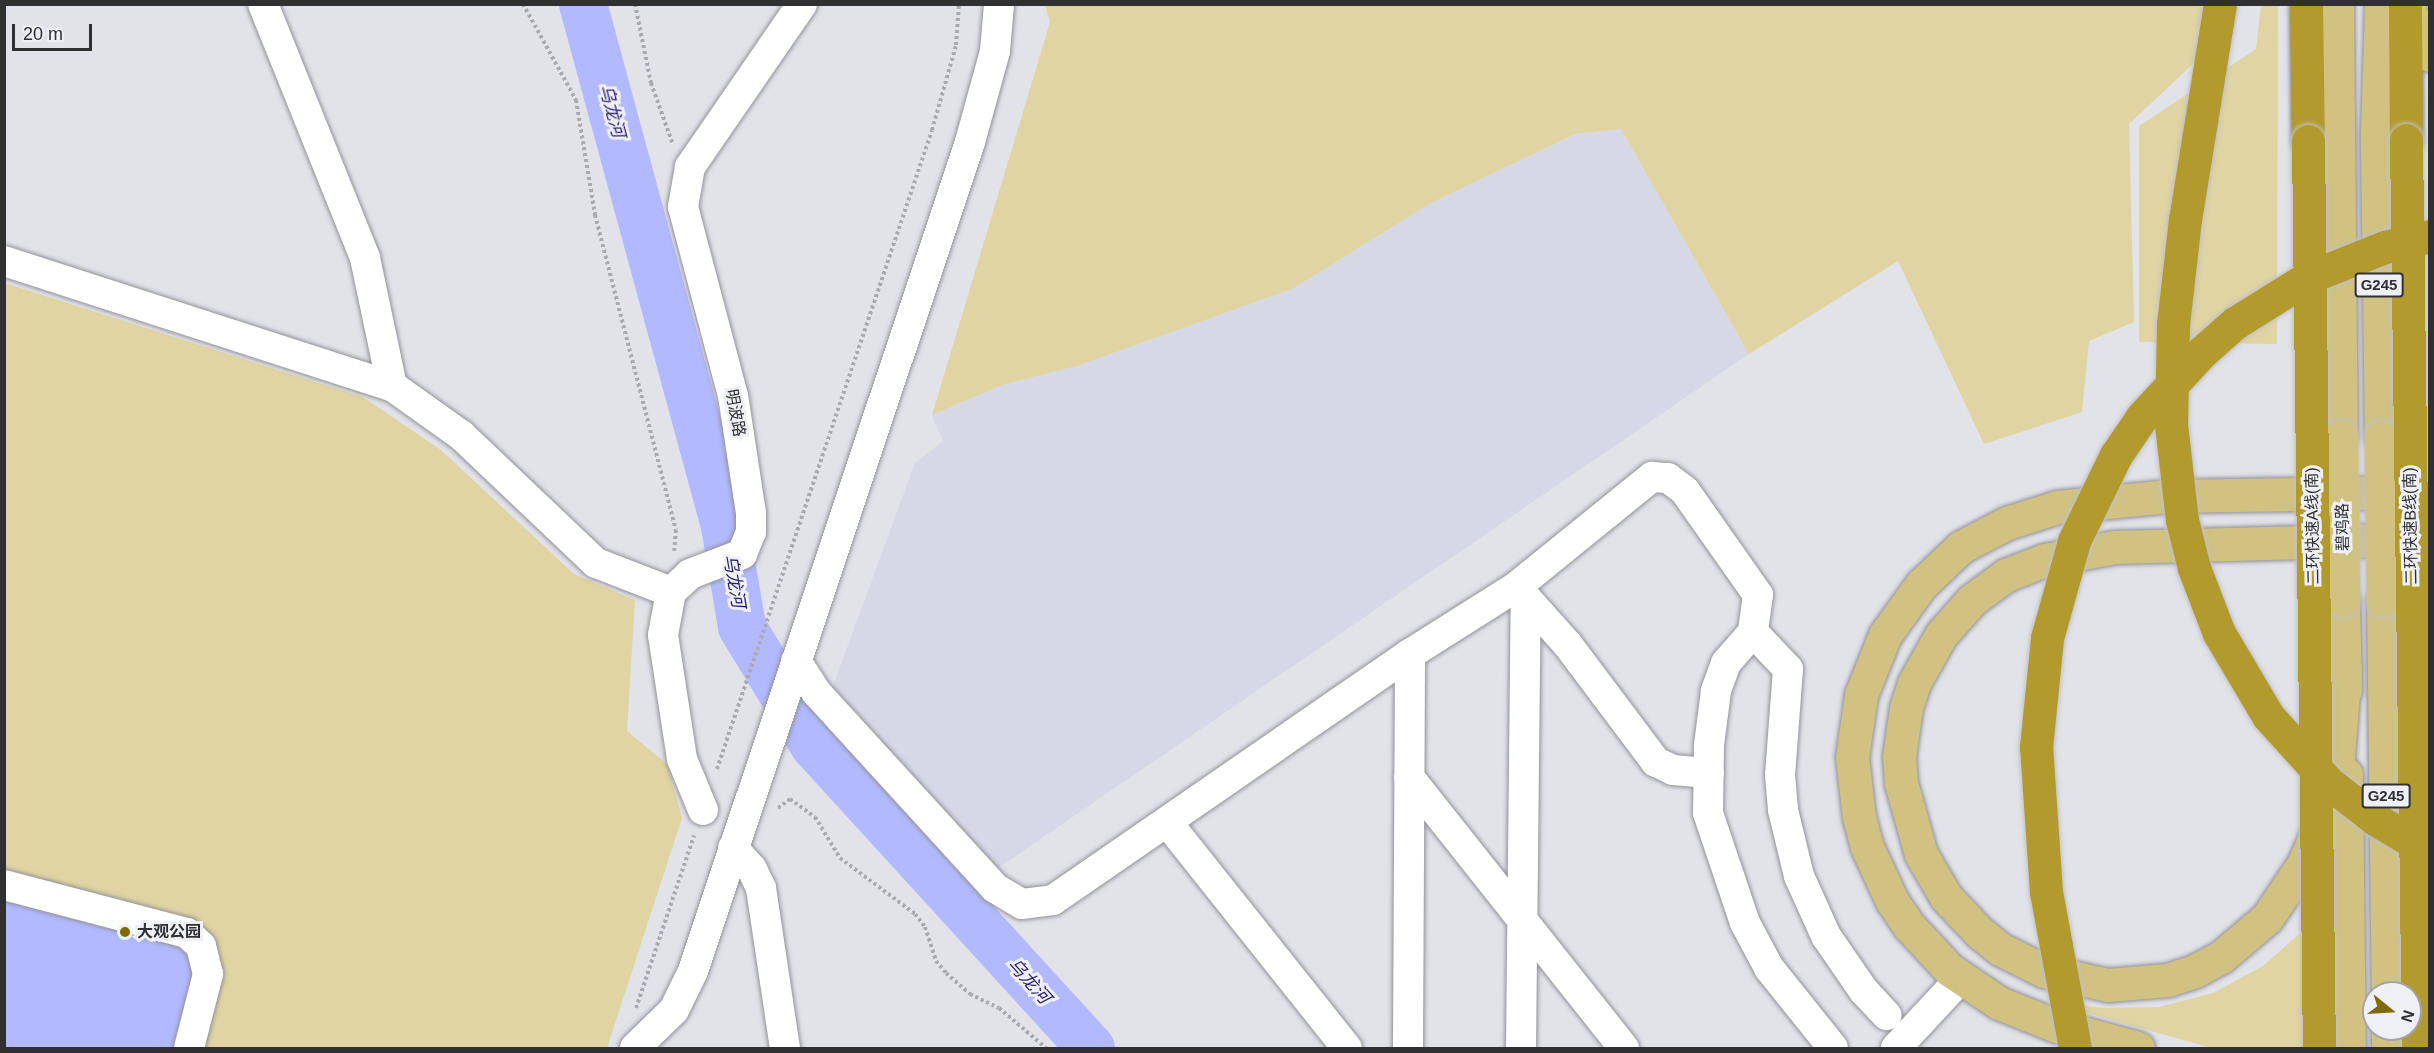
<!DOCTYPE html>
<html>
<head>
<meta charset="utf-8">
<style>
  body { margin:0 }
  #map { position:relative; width:2434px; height:1053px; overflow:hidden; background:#e2e3e9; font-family:Helvetica,"Noto Sans SC",sans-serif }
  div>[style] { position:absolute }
  .built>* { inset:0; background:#d6d8e5 }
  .green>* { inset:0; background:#e0d4a2 }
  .water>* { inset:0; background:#b2b9ff }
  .river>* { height:48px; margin:-24px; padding:0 24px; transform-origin:24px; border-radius:24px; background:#b2b9ff }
  .path>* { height:4px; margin-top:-2px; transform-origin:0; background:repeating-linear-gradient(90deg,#a9aaae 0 3px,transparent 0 6px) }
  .roads { filter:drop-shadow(0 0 2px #929298) drop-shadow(0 0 2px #929298) }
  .minor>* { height:30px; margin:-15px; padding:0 15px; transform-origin:15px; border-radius:15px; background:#fff }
  .major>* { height:33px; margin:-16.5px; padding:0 16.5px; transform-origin:16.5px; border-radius:16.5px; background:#d1c281 }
  .highway>* { height:33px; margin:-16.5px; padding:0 16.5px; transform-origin:16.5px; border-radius:16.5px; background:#b29a2d }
  .bridges { filter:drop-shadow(0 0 2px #c1c1c2) drop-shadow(0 0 2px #c1c1c2) }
  .major-bridge>* { height:33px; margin:-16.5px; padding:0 16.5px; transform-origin:16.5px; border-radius:16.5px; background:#d1c281 }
  .highway-bridge>* { height:33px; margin:-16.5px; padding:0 16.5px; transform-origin:16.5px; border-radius:16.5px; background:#b29a2d }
  .dots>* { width:16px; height:16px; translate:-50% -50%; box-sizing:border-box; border:3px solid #eff0f6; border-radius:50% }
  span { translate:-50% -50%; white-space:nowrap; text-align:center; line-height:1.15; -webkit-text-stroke:6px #eff0f6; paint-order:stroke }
  .shield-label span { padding:2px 4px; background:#eff0f6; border:2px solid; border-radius:4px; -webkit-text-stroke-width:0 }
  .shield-label { font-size:15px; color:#303032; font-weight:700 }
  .street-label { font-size:16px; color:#303032 }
  .poi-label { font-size:16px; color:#303032; font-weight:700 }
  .left { translate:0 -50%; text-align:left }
  .water-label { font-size:18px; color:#251f6c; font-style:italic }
  .frame { position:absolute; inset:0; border:6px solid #303032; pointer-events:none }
  .north { position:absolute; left:2362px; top:981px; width:60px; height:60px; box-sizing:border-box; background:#eff0f6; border:2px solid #a3a3a8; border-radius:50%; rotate:108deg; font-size:16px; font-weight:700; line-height:24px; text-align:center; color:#303032 }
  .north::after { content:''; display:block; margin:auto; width:21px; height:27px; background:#7f6b05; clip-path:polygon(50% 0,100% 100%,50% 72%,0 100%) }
  .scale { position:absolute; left:12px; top:24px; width:80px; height:27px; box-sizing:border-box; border:3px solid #303032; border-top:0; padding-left:8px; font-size:18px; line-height:21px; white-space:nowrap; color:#303032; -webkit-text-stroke:4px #eff0f6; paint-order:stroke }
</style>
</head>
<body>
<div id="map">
  <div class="built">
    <div style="clip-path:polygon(1621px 129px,1749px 354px,995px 870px,830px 694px,915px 463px,943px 441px,932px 415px,1002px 385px,1077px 366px,1294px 288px,1431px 203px,1576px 134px)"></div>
  </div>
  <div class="green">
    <div style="clip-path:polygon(1045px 5px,2203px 5px,2195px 62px,2129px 124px,2134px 322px,2089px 341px,2082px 412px,1984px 444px,1898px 261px,1749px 354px,1621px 129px,1575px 134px,1431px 203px,1294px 288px,1077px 366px,1002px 385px,932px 415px,1050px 22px)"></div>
    <div style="clip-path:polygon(2261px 5px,2278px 5px,2277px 344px,2139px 342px,2139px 126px,2256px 49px)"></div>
    <div style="clip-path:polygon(4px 283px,363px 397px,441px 450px,574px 574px,635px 600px,627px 731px,668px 765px,682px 818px,607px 1048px,5px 1048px)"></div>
    <div style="clip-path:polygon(2307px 927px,2306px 1048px,2212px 1048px,2073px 1009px,2074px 1004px,2102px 1008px,2159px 1007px,2213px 993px,2263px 966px)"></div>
  </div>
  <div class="water">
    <div style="clip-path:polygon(4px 900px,184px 946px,197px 970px,178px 1048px,5px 1048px)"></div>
  </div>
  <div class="river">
    <div style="left:583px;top:4px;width:541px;rotate:74.78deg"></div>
    <div style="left:725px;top:526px;width:102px;rotate:80.4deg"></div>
    <div style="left:742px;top:627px;width:138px;rotate:58.6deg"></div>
    <div style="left:814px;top:745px;width:411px;rotate:47.6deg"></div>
  </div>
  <div class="path">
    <div style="left:523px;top:4px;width:110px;rotate:61.1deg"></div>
    <div style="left:576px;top:100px;width:117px;rotate:80.6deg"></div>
    <div style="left:595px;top:215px;width:325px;rotate:75.6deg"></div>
    <div style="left:676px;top:530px;width:21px;rotate:95deg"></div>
    <div style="left:635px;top:4px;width:81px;rotate:78.6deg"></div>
    <div style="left:651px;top:83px;width:63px;rotate:70.4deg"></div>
    <div style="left:717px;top:769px;width:674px;rotate:-71.4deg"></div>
    <div style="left:932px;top:130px;width:88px;rotate:-74.2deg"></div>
    <div style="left:956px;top:45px;width:41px;rotate:-85.8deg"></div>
    <div style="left:778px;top:808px;width:15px;rotate:-37deg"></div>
    <div style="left:790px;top:799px;width:31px;rotate:36deg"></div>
    <div style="left:815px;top:817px;width:48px;rotate:58.6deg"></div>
    <div style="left:840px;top:858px;width:94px;rotate:36.7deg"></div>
    <div style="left:915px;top:914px;width:16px;rotate:52deg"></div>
    <div style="left:925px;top:927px;width:36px;rotate:72deg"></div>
    <div style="left:936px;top:961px;width:16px;rotate:50deg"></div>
    <div style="left:946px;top:973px;width:32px;rotate:41deg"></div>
    <div style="left:970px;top:994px;width:32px;rotate:26deg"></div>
    <div style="left:999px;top:1008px;width:62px;rotate:40.4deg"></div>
    <div style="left:636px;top:1008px;width:182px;rotate:-71.4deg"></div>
  </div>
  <div class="roads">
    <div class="minor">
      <div style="left:263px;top:4px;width:274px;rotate:68.1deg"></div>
      <div style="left:365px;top:258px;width:131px;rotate:78.1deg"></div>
      <div style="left:4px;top:261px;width:408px;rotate:17.9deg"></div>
      <div style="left:392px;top:386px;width:85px;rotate:35.4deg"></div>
      <div style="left:461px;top:435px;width:186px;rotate:43.5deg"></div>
      <div style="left:596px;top:563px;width:80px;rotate:21.1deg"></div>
      <div style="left:1518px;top:589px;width:75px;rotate:48.2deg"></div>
      <div style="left:1568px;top:645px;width:146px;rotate:53.1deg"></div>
      <div style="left:1656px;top:762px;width:19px;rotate:25deg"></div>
      <div style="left:1673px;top:770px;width:36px;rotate:5deg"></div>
      <div style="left:1753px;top:632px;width:51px;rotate:46.6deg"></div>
      <div style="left:1788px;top:669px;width:106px;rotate:94.3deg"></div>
      <div style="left:1780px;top:775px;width:35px;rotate:85deg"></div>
      <div style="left:1783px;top:810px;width:68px;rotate:76.4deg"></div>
      <div style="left:1799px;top:876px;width:66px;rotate:65.8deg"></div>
      <div style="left:1826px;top:936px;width:67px;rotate:55.4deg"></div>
      <div style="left:1864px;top:991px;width:33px;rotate:47deg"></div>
      <div style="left:796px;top:661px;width:37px;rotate:57deg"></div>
      <div style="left:816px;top:692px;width:265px;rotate:47.6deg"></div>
      <div style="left:995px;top:888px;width:31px;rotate:31deg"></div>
      <div style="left:1022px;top:904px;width:31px;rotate:-7deg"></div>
      <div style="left:1053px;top:900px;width:434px;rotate:-34.6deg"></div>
      <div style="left:1410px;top:654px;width:125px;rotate:-32.3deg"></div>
      <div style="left:1516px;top:587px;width:175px;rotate:-39deg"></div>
      <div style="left:1652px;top:477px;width:16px;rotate:4deg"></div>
      <div style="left:1668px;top:478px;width:21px;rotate:37deg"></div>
      <div style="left:1685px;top:491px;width:127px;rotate:54.9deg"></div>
      <div style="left:1758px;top:595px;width:37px;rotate:98deg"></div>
      <div style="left:1753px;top:632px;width:41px;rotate:131.1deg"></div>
      <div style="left:1726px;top:663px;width:30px;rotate:110deg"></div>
      <div style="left:1716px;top:691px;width:54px;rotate:97.4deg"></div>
      <div style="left:1709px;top:745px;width:68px;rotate:90.8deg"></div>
      <div style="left:1708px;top:813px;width:116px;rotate:71.4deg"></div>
      <div style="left:1745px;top:923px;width:51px;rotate:61.9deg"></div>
      <div style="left:1769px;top:968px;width:102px;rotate:51.3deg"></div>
      <div style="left:1409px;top:777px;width:346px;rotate:51.6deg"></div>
      <div style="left:703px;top:810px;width:55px;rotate:-112.4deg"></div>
      <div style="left:682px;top:759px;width:125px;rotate:-98.7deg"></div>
      <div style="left:663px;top:635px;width:44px;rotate:-79.5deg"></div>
      <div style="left:671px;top:592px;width:26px;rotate:-43deg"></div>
      <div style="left:690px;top:574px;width:56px;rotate:-21deg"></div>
      <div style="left:742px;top:554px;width:24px;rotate:-68deg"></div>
      <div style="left:751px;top:532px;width:19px;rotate:-90deg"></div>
      <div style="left:751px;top:513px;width:118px;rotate:-98.7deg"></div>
      <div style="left:733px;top:396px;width:196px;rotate:-104.8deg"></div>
      <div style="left:683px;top:207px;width:41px;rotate:-80.1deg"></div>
      <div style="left:690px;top:167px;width:198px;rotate:-55.5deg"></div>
      <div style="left:1167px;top:822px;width:289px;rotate:51.5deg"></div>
      <div style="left:733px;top:848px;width:28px;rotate:48deg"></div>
      <div style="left:752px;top:869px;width:21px;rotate:65deg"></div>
      <div style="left:761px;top:888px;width:162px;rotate:81.5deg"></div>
      <div style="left:4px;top:885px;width:189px;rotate:14.7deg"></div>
      <div style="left:187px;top:933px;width:19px;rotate:43deg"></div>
      <div style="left:201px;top:946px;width:29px;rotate:76deg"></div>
      <div style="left:208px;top:974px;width:76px;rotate:104.4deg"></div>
      <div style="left:635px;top:1048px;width:54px;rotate:-44.3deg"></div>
      <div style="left:674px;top:1010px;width:43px;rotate:-64deg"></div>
      <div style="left:693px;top:971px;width:874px;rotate:-71.52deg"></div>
      <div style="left:970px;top:142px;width:94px;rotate:-74.6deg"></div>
      <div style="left:995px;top:51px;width:47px;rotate:-85.1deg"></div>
      <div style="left:1408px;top:1048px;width:394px;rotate:-89.7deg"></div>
      <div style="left:1521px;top:1048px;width:450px;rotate:-89.4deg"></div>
      <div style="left:1896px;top:1048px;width:96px;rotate:-47.1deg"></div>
    </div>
    <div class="major">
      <div style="left:2337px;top:4px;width:432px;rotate:89.5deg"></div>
      <div style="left:2406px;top:4px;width:56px;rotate:64.8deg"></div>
      <div style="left:2381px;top:437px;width:305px;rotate:-90.8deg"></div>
      <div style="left:2377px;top:132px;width:128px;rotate:-88.2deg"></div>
      <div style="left:2343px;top:600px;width:90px;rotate:88.7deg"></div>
      <div style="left:2383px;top:600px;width:393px;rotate:89.3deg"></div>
      <div style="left:2345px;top:668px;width:88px;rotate:94.5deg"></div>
      <div style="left:2338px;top:756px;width:78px;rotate:104.9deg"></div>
      <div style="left:2318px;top:831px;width:35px;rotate:114deg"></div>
      <div style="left:2304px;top:863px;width:66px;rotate:123.9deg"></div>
      <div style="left:2267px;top:918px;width:60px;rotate:139.7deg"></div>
      <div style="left:2221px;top:957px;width:30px;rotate:152deg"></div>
      <div style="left:2195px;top:971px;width:29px;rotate:162deg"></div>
      <div style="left:2167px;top:980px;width:59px;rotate:175.2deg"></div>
      <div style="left:2108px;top:985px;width:66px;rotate:-167.7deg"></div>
      <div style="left:2044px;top:971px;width:49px;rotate:-153.4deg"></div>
      <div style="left:2000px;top:949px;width:26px;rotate:-141deg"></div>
      <div style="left:1980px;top:933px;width:50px;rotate:-133.4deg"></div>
      <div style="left:1946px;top:897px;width:50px;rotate:-120.2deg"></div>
      <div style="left:1921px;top:854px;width:74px;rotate:-105.7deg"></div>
      <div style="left:1901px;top:783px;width:26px;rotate:-94deg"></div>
      <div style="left:1899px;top:757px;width:49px;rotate:-81.9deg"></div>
      <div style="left:1906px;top:708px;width:26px;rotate:-72deg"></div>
      <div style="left:1914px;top:683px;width:55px;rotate:-60.6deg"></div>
      <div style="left:1941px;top:635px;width:47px;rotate:-48.5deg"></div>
      <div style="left:1972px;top:600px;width:42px;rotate:-36.3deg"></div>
      <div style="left:2006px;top:575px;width:42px;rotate:-21deg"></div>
      <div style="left:2045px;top:560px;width:71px;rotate:-10.5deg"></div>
      <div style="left:2115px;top:547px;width:315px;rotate:-1.5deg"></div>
      <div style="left:2346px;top:774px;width:274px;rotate:89.4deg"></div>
      <div style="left:2388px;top:1029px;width:19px;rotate:90deg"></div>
      <div style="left:2138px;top:1048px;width:87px;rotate:-164.7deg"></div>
      <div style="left:2054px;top:1025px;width:59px;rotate:-158.2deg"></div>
      <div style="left:1999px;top:1003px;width:59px;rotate:-146deg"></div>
      <div style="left:1950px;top:970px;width:60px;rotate:-133deg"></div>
      <div style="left:1909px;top:926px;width:30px;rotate:-124deg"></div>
      <div style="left:1892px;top:901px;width:60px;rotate:-114.8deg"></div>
      <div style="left:1867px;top:847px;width:30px;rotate:-105deg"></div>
      <div style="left:1859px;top:818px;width:61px;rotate:-96.5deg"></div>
      <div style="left:1852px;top:757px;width:63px;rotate:-81.7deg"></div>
      <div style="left:1861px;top:695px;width:65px;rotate:-68.2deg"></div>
      <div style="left:1885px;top:635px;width:62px;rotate:-54.2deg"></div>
      <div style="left:1921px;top:585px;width:55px;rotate:-43.5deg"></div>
      <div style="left:1961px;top:547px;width:52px;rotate:-27.6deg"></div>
      <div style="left:2007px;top:523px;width:52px;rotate:-17.7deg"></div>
      <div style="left:2057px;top:507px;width:114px;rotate:-5.6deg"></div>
      <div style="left:2170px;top:496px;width:260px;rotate:-0.9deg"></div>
    </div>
    <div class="highway">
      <div style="left:2306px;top:4px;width:137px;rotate:89.2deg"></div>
      <div style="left:2405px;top:4px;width:136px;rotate:89.6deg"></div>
    </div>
  </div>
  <div class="bridges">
    <div class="major-bridge">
      <div style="left:2341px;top:436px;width:164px;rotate:89.3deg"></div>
      <div style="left:2381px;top:437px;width:163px;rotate:89.3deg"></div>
    </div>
    <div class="highway-bridge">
      <div style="left:2220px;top:4px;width:218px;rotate:99.2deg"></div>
      <div style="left:2185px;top:219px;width:106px;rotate:96.5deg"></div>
      <div style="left:2173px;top:324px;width:100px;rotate:91.1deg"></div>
      <div style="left:2171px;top:424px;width:97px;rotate:83.5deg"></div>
      <div style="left:2182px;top:520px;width:49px;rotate:76deg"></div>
      <div style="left:2194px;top:568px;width:70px;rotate:69deg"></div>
      <div style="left:2219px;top:633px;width:96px;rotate:59.4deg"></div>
      <div style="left:2268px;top:716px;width:91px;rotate:47.7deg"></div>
      <div style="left:2329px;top:783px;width:58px;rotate:38deg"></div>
      <div style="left:2375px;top:819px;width:64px;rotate:31deg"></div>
      <div style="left:2406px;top:140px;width:908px;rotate:89.24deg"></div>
      <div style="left:2308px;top:141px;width:907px;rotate:89.31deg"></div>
      <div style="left:2075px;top:1048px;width:159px;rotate:-100.5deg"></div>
      <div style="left:2046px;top:892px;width:145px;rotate:-93.9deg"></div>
      <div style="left:2036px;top:747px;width:110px;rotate:-84.2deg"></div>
      <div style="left:2047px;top:638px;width:101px;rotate:-74.4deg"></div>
      <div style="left:2074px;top:541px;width:96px;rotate:-64deg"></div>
      <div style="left:2116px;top:455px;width:46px;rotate:-55.6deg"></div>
      <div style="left:2142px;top:417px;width:88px;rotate:-47.3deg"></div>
      <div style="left:2202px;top:352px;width:44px;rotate:-41.3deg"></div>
      <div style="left:2235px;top:323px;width:85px;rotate:-32deg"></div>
      <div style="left:2307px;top:278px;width:84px;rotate:-21.7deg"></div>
      <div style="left:2385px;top:247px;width:46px;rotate:-13.7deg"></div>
    </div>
  </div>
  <div class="dots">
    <div style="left:125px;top:932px;background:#7f6b05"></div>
  </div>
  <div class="shield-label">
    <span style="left:2379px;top:285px">G245</span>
    <span style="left:2386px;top:796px">G245</span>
  </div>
  <div class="street-label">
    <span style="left:735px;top:413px;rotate:80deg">明波路</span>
    <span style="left:2313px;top:526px;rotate:-91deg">二环快速A线(南)</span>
    <span style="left:2411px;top:526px;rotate:-91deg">二环快速B线(南)</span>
    <span style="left:2343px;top:527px;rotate:-91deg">碧鸡路</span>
  </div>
  <div class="poi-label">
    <span class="left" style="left:137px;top:932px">大观公园</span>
  </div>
  <div class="water-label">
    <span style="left:612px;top:111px;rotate:75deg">乌龙河</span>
    <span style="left:734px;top:581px;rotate:80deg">乌龙河</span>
    <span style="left:1029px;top:981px;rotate:48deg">乌龙河</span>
  </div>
  <div class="frame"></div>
  <div class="north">N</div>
  <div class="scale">20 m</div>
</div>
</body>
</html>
